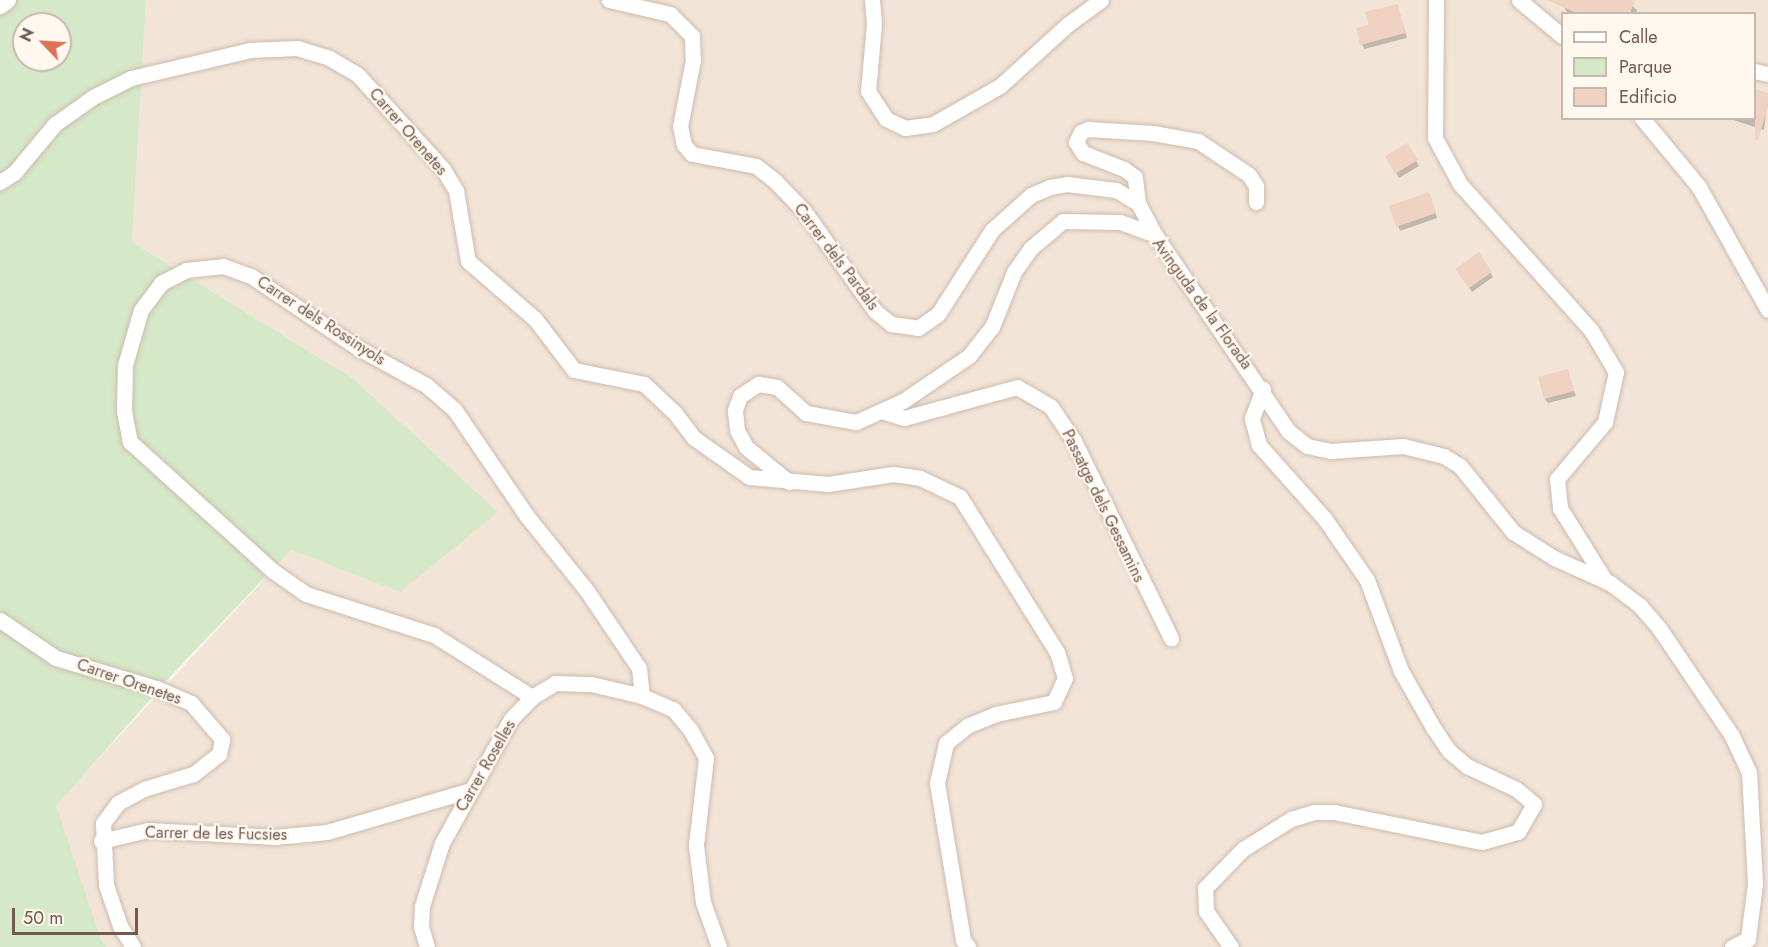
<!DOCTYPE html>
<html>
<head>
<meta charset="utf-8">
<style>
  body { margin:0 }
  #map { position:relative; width:1768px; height:947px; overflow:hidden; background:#fbf3e8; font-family:Jost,sans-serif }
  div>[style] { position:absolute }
  .residential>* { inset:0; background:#f2e5d7 }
  .green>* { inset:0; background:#d5e8c7 }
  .shadow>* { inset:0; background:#0003 }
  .building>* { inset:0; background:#efd2c2 }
  .roads { filter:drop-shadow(0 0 2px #cdbbaf) drop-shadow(0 0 2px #cdbbaf) }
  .minor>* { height:15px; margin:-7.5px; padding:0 7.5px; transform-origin:7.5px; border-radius:7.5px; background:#fff }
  span { translate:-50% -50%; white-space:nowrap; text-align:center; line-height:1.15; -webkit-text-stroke:4.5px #fef8ef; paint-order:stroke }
  .street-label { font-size:16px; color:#745a4e }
  .legend { position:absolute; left:1561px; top:12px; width:195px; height:108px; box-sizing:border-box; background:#fef8ef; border:2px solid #c7b9af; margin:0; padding:8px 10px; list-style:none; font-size:18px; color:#745a4e }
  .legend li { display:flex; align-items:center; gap:12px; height:30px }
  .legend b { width:30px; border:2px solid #c7b9af }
  .north { position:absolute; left:12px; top:12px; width:60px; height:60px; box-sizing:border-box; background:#fef8ef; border:2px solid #c7b9af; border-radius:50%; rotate:295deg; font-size:16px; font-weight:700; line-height:24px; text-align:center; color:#745a4e }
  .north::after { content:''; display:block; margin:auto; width:21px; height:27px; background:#dd7055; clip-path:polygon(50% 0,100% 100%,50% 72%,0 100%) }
  .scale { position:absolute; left:12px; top:908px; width:126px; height:27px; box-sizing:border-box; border:3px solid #745a4e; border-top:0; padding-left:8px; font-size:18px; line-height:21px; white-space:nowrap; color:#745a4e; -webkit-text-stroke:4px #fef8ef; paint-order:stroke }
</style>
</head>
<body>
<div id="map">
  <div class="residential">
    <div style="clip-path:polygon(evenodd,146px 0,1768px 0,1768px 947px,107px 947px,101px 940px,55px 806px,291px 550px,400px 592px,352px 378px,132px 242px,146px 0,1562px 14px,1754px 14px,1754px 118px,1562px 118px,1562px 14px)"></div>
  </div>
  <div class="green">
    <div style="clip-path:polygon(evenodd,0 0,146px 0,132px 242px,352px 378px,498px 512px,400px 592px,291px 550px,177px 669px,56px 806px,101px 940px,107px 947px,0 947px,0 0,24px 24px,60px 24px,60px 60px,24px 60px,24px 24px)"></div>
  </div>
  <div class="shadow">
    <div style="clip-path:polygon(1567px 0,1626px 0,1637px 10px,1636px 14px,1568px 14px,1564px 7px)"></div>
    <div style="clip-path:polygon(1397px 5px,1407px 38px,1364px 49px,1362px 44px,1370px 26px)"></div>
    <div style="clip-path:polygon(1754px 90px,1768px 95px,1764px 130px,1727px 118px,1754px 118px)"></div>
    <div style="clip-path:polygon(1407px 145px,1419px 166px,1399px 178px,1387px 157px)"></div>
    <div style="clip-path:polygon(1431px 198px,1437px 218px,1400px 231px,1391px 207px)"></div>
    <div style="clip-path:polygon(1491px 273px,1493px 277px,1472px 292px,1460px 274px)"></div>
    <div style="clip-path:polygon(1567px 370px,1576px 396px,1548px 403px,1545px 399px)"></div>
  </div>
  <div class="building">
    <div style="clip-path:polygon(1547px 0,1635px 0,1630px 14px,1579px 14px)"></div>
    <div style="clip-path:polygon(1398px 4px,1405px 33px,1360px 45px,1356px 28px,1369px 25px,1365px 12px)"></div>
    <div style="clip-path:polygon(1755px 89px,1768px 93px,1768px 107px,1758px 140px,1755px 140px)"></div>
    <div style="clip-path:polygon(1407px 143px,1418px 160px,1395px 174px,1385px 156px)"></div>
    <div style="clip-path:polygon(1429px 192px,1436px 213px,1396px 227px,1389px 206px)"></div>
    <div style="clip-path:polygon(1479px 252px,1492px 272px,1469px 288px,1455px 269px)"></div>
    <div style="clip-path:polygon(1568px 369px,1574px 391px,1544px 399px,1538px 377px)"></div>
  </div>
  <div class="roads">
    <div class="minor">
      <div style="left:609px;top:0;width:63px;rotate:12.9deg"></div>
      <div style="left:670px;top:14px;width:31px;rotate:45deg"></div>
      <div style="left:692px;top:36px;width:24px;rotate:88deg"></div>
      <div style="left:693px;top:60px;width:67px;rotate:101.1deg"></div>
      <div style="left:680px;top:126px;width:19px;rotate:78deg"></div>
      <div style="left:684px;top:145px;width:12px;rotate:48deg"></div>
      <div style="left:692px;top:154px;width:65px;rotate:10.6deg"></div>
      <div style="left:756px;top:166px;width:24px;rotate:38deg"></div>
      <div style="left:775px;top:181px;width:42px;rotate:46deg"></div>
      <div style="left:804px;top:211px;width:123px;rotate:54.6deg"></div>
      <div style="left:875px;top:311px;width:21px;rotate:39deg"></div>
      <div style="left:891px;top:324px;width:27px;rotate:8deg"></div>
      <div style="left:918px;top:328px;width:24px;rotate:-35deg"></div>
      <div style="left:938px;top:314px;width:100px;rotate:-57.3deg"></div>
      <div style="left:992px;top:230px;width:52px;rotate:-41.9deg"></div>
      <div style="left:1031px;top:195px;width:21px;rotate:-23deg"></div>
      <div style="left:1050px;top:187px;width:17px;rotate:-10deg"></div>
      <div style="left:1067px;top:184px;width:49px;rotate:7deg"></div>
      <div style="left:1116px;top:190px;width:26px;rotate:31deg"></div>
      <div style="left:1138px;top:203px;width:36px;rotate:62deg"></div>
      <div style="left:872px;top:0;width:24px;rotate:85deg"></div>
      <div style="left:874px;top:24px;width:67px;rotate:95.1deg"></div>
      <div style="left:868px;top:91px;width:33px;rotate:57deg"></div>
      <div style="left:886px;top:119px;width:21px;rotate:25deg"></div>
      <div style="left:905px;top:128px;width:28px;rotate:-8deg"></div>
      <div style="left:933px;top:124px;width:77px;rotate:-29.6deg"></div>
      <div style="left:1000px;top:86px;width:91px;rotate:-42.3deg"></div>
      <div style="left:1067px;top:25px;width:42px;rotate:-36.3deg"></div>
      <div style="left:1436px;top:0;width:138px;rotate:90.4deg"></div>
      <div style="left:1435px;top:138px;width:52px;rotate:61.5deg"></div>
      <div style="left:1460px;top:184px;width:196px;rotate:48.1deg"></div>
      <div style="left:1591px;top:330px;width:49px;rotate:59.2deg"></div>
      <div style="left:1616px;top:372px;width:51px;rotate:102.4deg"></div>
      <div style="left:1605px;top:422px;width:75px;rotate:130.1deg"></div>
      <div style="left:1557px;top:479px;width:29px;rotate:84deg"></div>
      <div style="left:1560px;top:508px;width:87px;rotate:58.1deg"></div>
      <div style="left:1519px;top:0;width:56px;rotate:39.9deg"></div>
      <div style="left:0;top:6px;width:10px;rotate:-37deg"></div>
      <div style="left:1754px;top:71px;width:14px;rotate:12deg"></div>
      <div style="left:1642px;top:118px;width:89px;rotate:50.4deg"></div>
      <div style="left:1699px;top:187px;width:141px;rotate:60.7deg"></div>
      <div style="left:0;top:182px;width:17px;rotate:-33deg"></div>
      <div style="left:14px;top:173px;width:64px;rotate:-50.1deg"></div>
      <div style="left:55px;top:124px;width:47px;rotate:-35.4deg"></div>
      <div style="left:93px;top:97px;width:42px;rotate:-26.6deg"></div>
      <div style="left:131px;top:78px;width:122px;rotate:-13.2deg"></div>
      <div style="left:250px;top:50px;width:47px;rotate:-2.4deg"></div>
      <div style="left:297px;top:48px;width:34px;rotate:17deg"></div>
      <div style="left:329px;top:58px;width:32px;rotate:30deg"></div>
      <div style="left:357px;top:74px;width:128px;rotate:47.8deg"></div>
      <div style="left:443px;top:169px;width:26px;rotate:59deg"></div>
      <div style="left:456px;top:191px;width:71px;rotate:80.3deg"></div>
      <div style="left:468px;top:261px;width:89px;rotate:40.9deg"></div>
      <div style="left:535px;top:319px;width:64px;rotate:52.6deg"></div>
      <div style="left:574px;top:370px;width:71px;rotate:11.3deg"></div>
      <div style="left:644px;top:384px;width:42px;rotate:43.1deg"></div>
      <div style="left:675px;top:413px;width:31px;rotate:53deg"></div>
      <div style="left:694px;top:438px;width:67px;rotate:35.3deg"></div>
      <div style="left:749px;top:477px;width:79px;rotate:5.1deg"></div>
      <div style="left:828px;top:484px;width:66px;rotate:-8.7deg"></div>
      <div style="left:893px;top:474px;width:27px;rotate:8deg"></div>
      <div style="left:920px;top:478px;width:44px;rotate:25.4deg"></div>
      <div style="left:960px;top:497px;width:183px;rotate:58deg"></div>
      <div style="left:1057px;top:652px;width:27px;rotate:73deg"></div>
      <div style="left:1065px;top:678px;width:26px;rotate:115deg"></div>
      <div style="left:1054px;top:702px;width:59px;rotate:168.3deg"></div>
      <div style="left:996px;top:714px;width:31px;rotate:158deg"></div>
      <div style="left:967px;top:726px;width:27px;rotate:141deg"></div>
      <div style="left:946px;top:743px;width:41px;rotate:102.7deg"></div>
      <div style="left:937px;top:783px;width:159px;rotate:80.6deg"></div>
      <div style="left:963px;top:940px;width:9px;rotate:54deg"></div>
      <div style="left:1138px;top:203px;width:26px;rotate:-97deg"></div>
      <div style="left:1135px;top:177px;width:14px;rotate:-144deg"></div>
      <div style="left:1124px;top:169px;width:44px;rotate:-158.7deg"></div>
      <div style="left:1083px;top:153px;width:13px;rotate:-122deg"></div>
      <div style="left:1076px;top:142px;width:11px;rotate:-63deg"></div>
      <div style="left:1081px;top:132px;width:8px;rotate:-23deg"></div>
      <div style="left:1088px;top:129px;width:65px;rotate:3.5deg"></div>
      <div style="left:1153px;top:133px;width:46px;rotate:10.1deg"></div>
      <div style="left:1198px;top:141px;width:61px;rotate:33.7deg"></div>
      <div style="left:1249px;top:175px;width:13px;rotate:58deg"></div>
      <div style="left:1256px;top:186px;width:16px;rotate:90deg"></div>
      <div style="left:882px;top:411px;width:23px;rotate:18deg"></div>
      <div style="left:904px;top:418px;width:117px;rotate:-15.3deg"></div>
      <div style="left:1017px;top:387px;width:39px;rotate:30deg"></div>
      <div style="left:1051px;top:407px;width:41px;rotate:55.9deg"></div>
      <div style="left:1074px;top:441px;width:220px;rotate:63.8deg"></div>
      <div style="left:789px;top:482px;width:55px;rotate:-140.9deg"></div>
      <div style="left:746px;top:447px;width:19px;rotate:-118deg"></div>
      <div style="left:737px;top:430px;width:20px;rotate:-96deg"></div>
      <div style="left:735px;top:410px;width:15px;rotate:-70deg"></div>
      <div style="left:740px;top:396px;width:22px;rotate:-34deg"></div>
      <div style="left:758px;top:384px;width:19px;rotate:9deg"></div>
      <div style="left:777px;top:387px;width:39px;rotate:42deg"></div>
      <div style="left:806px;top:413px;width:51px;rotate:10.2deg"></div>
      <div style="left:856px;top:422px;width:51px;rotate:-24.1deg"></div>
      <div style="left:903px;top:401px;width:80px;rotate:-34.3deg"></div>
      <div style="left:969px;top:356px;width:37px;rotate:-52deg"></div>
      <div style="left:992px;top:327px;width:59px;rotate:-68.2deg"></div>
      <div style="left:1014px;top:272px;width:29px;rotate:-55deg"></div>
      <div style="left:1031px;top:248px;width:42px;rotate:-40.2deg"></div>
      <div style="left:1063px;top:221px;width:57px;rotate:1deg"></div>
      <div style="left:1120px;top:222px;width:37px;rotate:20deg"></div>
      <div style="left:1155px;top:235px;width:237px;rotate:55.8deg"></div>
      <div style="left:1288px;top:431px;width:24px;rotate:38deg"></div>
      <div style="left:1307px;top:446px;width:25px;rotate:12deg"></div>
      <div style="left:1331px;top:451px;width:72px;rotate:-4deg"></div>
      <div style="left:1403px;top:446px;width:42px;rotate:13.7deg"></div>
      <div style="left:1444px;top:456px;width:19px;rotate:32deg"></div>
      <div style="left:1460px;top:466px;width:85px;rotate:51.2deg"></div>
      <div style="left:1513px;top:532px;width:49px;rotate:32.4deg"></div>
      <div style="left:1554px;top:558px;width:61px;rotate:24.1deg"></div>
      <div style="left:1610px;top:583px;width:38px;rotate:37deg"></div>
      <div style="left:1640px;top:606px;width:29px;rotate:49deg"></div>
      <div style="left:1659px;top:628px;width:130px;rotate:55.9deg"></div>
      <div style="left:1732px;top:736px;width:40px;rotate:65deg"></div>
      <div style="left:1749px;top:772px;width:112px;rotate:86.9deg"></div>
      <div style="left:1755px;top:884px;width:55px;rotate:97.3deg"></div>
      <div style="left:1748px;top:939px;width:18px;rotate:153deg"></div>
      <div style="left:0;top:620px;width:68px;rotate:34.2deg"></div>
      <div style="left:56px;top:658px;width:104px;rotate:16.7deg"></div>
      <div style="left:156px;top:688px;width:38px;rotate:23deg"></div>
      <div style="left:191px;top:703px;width:48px;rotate:49.3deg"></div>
      <div style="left:222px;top:739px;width:15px;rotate:101deg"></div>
      <div style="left:219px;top:754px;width:33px;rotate:142deg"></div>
      <div style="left:193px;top:774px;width:51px;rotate:163deg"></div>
      <div style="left:144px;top:789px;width:30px;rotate:152deg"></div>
      <div style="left:118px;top:803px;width:25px;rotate:127deg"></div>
      <div style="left:103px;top:823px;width:62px;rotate:87.2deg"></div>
      <div style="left:106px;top:885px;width:43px;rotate:71.1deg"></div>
      <div style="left:120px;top:926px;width:25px;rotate:58deg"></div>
      <div style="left:532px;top:697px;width:116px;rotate:-147.7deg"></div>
      <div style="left:434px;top:635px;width:134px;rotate:-162.2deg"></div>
      <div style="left:306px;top:594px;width:40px;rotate:-145.1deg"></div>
      <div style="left:273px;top:571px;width:193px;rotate:-137.9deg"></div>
      <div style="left:130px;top:442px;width:31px;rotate:-101deg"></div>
      <div style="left:124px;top:412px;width:47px;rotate:-88.8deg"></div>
      <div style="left:125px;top:365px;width:57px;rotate:-73.8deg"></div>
      <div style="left:141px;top:310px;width:34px;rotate:-53deg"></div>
      <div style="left:161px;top:283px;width:28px;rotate:-27deg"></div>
      <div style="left:186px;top:270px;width:37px;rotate:-6deg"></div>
      <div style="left:223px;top:266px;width:30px;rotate:20deg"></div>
      <div style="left:251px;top:276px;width:129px;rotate:33.9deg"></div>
      <div style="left:358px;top:348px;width:77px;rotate:28.6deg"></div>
      <div style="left:426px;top:385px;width:37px;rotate:41deg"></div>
      <div style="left:454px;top:409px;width:128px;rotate:55.8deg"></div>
      <div style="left:526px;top:515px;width:97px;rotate:51.2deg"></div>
      <div style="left:587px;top:591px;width:93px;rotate:56deg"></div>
      <div style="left:639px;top:668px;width:28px;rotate:84deg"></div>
      <div style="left:101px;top:841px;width:48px;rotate:-13.2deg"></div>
      <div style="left:148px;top:830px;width:127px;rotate:3.2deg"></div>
      <div style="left:275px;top:837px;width:52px;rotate:-5.5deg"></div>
      <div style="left:327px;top:832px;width:150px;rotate:-16.3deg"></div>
      <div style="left:427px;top:947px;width:22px;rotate:-106deg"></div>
      <div style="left:421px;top:926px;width:20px;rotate:-87deg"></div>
      <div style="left:422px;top:906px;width:66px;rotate:-72.4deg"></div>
      <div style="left:442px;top:843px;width:142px;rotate:-60.9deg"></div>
      <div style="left:511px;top:719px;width:30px;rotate:-46deg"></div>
      <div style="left:532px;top:697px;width:27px;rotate:-31deg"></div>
      <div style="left:555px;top:683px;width:36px;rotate:2deg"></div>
      <div style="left:591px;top:684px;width:52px;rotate:13.2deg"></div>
      <div style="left:642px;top:696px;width:34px;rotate:23deg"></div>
      <div style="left:673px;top:709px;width:26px;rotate:50deg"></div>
      <div style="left:690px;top:729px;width:33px;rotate:61deg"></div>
      <div style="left:706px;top:758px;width:88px;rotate:96.6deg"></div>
      <div style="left:696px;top:845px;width:57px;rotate:83deg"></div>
      <div style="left:703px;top:902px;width:48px;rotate:70.4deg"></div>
      <div style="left:1231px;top:947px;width:44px;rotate:-124.8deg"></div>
      <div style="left:1206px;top:911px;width:23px;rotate:-92deg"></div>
      <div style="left:1205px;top:888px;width:54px;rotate:-45.7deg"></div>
      <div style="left:1243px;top:849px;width:57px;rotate:-32deg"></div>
      <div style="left:1291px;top:819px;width:24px;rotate:-17deg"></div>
      <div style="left:1314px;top:812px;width:20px"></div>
      <div style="left:1334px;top:812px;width:151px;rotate:11.5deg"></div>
      <div style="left:1482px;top:842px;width:37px;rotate:-16deg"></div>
      <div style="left:1518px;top:832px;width:32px;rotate:-60deg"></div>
      <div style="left:1534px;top:804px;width:23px;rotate:-140deg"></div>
      <div style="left:1516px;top:789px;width:54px;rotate:-154.9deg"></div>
      <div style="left:1467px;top:766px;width:23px;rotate:-140deg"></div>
      <div style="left:1449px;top:751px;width:27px;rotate:-124deg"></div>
      <div style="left:1434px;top:729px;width:67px;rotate:-119.6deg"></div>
      <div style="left:1401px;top:671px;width:97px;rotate:-110.5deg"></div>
      <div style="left:1367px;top:580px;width:75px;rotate:-124.7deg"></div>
      <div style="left:1324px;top:518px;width:98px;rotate:-131.7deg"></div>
      <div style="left:1259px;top:445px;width:28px;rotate:-105deg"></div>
      <div style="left:1252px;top:418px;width:31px;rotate:-69deg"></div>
    </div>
  </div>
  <div class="street-label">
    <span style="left:408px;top:132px;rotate:49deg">Carrer Orenetes</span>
    <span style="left:836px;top:257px;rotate:53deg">Carrer dels Pardals</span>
    <span style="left:1202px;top:304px;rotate:54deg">Avinguda de la Florada</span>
    <span style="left:321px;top:321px;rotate:33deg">Carrer dels Rossinyols</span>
    <span style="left:1103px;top:506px;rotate:64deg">Passatge dels Gessamins</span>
    <span style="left:129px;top:682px;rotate:19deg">Carrer Orenetes</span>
    <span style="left:486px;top:766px;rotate:-60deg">Carrer Roselles</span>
    <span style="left:216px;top:834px;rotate:1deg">Carrer de les Fucsies</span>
  </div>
  <ul class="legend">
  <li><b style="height:8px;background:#fff"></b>Calle</li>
  <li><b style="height:16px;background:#d5e8c7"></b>Parque</li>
  <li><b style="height:16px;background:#efd2c2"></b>Edificio</li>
  </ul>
  <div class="north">N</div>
  <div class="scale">50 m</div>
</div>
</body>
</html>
